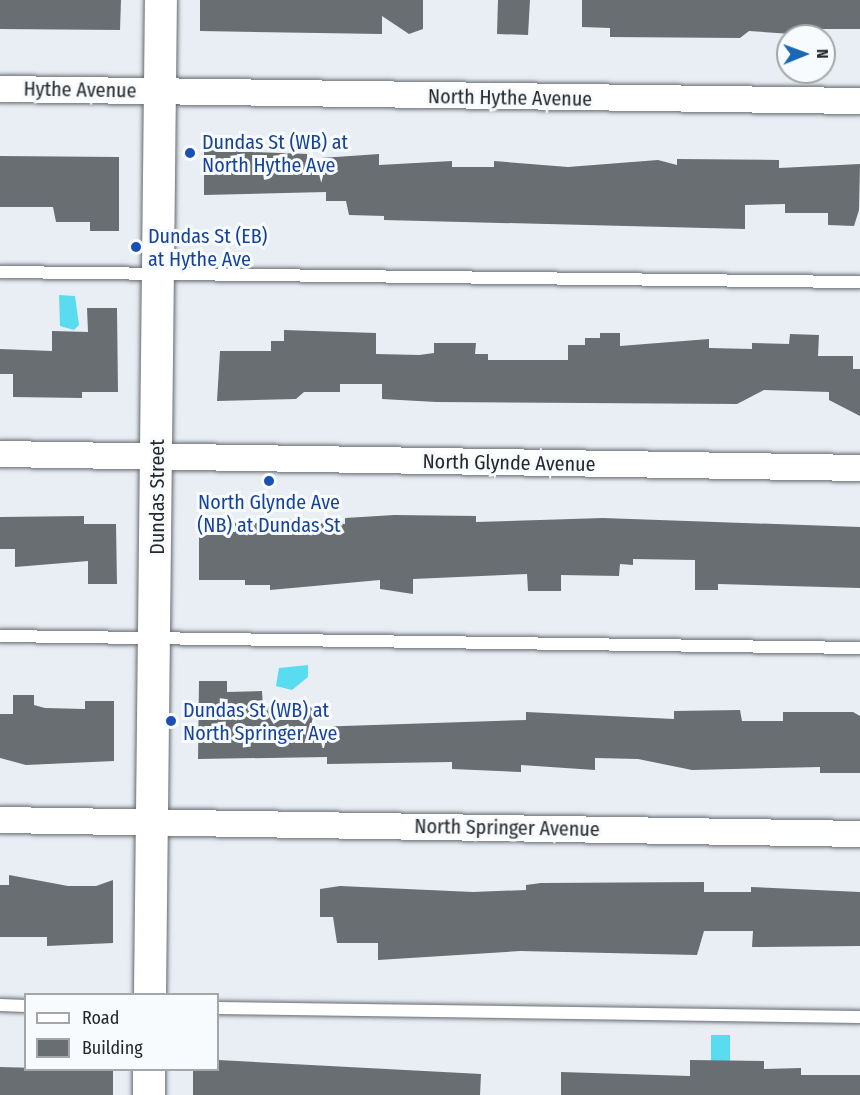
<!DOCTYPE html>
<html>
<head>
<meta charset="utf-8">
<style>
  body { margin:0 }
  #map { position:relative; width:860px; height:1095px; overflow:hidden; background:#e8eef3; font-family:"Fira Sans Condensed",sans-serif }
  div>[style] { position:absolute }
  .water>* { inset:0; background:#59dcef }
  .building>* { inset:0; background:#696e72 }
  .roads { filter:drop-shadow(0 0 2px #656a6f) drop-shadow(0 0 2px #656a6f) }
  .service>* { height:12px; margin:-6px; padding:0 6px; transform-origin:6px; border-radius:6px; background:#fff }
  .minor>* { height:26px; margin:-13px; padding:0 13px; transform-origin:13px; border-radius:13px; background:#fff }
  .tertiary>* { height:32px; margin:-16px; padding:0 16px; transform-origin:16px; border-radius:16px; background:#fff }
  .dots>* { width:16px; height:16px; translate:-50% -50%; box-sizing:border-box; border:3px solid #f8fbfe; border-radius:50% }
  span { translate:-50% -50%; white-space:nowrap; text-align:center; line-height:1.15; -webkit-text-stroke:6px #f8fbfe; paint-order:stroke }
  .street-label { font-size:20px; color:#252729 }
  .transit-label { font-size:20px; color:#164399 }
  .left { translate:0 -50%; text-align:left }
  .legend { position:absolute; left:24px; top:993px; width:195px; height:78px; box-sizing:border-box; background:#f8fbfe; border:2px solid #a4a6a9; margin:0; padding:8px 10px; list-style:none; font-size:18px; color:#252729 }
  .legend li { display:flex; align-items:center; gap:12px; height:30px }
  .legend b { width:30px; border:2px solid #a4a6a9 }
  .north { position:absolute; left:776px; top:24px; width:60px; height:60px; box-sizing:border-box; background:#f8fbfe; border:2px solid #a4a6a9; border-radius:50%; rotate:89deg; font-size:16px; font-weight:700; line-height:24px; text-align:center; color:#252729 }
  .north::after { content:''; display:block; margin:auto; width:21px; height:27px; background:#1a67b6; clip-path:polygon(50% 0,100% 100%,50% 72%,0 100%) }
</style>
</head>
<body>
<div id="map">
  <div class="water">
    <div style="clip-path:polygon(59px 295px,75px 296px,79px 325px,74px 330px,60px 326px)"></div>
    <div style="clip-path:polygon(308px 665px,308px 677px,292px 690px,276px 686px,279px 668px)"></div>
    <div style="clip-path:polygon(711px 1035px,730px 1035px,730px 1061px,711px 1068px)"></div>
  </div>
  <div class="building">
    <div style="clip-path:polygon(0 0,121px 0,120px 30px,0 29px)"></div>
    <div style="clip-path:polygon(200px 0,423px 0,423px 29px,409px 34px,382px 16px,382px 34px,200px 31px)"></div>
    <div style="clip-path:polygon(498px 0,530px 0,528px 35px,497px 34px)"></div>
    <div style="clip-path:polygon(582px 0,860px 0,860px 29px,821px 29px,821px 36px,749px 31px,740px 38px,610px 37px,610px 28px,582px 27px)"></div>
    <div style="clip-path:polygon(204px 150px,307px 154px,307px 159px,379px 154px,379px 165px,452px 161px,452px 167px,494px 167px,494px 161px,568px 167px,658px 160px,677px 165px,677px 159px,779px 160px,779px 168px,860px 164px,859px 210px,854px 226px,828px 225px,828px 213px,785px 213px,785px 204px,745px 205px,745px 229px,384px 220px,384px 216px,349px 215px,346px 201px,326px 201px,326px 192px,204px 195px)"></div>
    <div style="clip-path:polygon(0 156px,119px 157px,119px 231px,90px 231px,90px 222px,56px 222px,53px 207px,0 207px)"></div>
    <div style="clip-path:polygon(87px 308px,117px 308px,118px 392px,82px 392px,82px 398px,13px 397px,13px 374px,0 374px,0 349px,52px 351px,52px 331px,88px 332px)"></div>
    <div style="clip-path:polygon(284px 330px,376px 333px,376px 354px,419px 355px,434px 353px,434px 343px,476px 343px,475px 354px,488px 354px,488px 360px,568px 360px,568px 345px,585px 345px,585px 338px,600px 338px,600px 333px,620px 333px,620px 346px,709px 339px,709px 348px,752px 349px,752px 343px,789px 344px,790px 334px,819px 335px,818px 356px,853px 356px,853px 369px,860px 369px,860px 416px,829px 400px,829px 392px,764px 390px,737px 404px,436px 402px,382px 399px,382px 384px,340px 384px,340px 392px,304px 392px,296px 399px,217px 401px,220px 351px,271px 351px,271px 341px,284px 341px)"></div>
    <div style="clip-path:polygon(394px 515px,476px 516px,476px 522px,603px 518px,860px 527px,860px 588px,718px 584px,718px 590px,695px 590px,695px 560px,633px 559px,633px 565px,620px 564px,619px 576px,561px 575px,561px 591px,528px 591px,527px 574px,413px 579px,413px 594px,380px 589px,380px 580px,270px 590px,270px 585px,245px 585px,245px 580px,199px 580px,199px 532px,235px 532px,235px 523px,270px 523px,270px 518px,345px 524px,345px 518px)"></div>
    <div style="clip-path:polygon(84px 516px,84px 524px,116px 524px,117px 584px,88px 584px,88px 561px,15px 567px,15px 549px,0 549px,0 517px)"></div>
    <div style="clip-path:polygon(199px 681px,227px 681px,227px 692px,262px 691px,263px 707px,313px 707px,313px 727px,526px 720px,526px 712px,674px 719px,674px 711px,740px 710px,742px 721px,783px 721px,783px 712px,853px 712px,860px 716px,860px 773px,820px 773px,820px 767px,692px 770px,638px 759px,595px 758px,595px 770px,521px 765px,521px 772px,452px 769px,452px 762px,327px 764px,327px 757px,198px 759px)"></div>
    <div style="clip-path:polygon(13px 695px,34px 695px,34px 705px,45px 708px,85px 709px,85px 701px,114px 701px,114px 761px,26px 765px,0 758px,0 714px,13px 714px)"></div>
    <div style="clip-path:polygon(9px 875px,68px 886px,96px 886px,113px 880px,113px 943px,47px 946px,47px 937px,0 937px,0 885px,9px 885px)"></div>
    <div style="clip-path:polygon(704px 882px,704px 892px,751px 892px,751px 887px,860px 892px,860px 946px,752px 947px,753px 931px,704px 931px,697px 955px,520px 951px,378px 960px,378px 943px,337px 943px,333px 917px,320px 917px,320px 889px,340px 886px,473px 892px,526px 890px,526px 885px,541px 883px)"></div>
    <div style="clip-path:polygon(218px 1060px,481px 1074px,480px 1095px,193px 1095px,193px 1070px,218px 1070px)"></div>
    <div style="clip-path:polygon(690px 1060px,764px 1061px,764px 1069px,801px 1068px,801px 1075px,860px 1075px,860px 1095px,561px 1095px,561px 1072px,690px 1076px)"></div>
    <div style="clip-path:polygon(0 1067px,113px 1070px,113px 1095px,0 1095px)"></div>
  </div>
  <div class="roads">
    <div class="service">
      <div style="left:0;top:272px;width:860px;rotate:0.67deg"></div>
      <div style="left:0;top:636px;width:860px;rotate:0.8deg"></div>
      <div style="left:0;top:1005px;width:26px;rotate:2deg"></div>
      <div style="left:218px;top:1008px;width:642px;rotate:0.8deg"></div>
    </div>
    <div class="minor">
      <div style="left:0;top:89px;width:860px;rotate:0.8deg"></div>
      <div style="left:0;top:454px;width:860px;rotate:0.93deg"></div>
      <div style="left:0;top:820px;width:860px;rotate:0.93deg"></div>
    </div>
    <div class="tertiary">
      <div style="left:150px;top:994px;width:994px;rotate:-89.37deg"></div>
      <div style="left:149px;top:1095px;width:25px;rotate:-90deg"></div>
    </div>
  </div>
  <div class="dots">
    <div style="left:190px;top:153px;background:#1a4fb4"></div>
    <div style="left:136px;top:247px;background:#1a4fb4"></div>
    <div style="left:269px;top:481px;background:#1a4fb4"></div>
    <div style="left:171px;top:721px;background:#1a4fb4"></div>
  </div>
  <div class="street-label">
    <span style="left:80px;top:90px;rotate:1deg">Hythe Avenue</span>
    <span style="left:510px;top:98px;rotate:1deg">North Hythe Avenue</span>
    <span style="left:509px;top:463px;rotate:1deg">North Glynde Avenue</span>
    <span style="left:157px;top:497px;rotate:-90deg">Dundas Street</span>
    <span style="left:507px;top:828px;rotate:1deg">North Springer Avenue</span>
  </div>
  <div class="transit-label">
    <span class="left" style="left:202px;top:154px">Dundas St (WB) at<br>North Hythe Ave</span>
    <span class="left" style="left:148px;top:248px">Dundas St (EB)<br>at Hythe Ave</span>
    <span style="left:269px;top:514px">North Glynde Ave<br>(NB) at Dundas St</span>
    <span class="left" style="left:183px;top:722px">Dundas St (WB) at<br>North Springer Ave</span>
  </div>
  <ul class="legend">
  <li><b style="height:8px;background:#fff"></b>Road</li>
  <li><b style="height:16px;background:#696e72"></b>Building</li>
  </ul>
  <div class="north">N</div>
</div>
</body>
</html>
